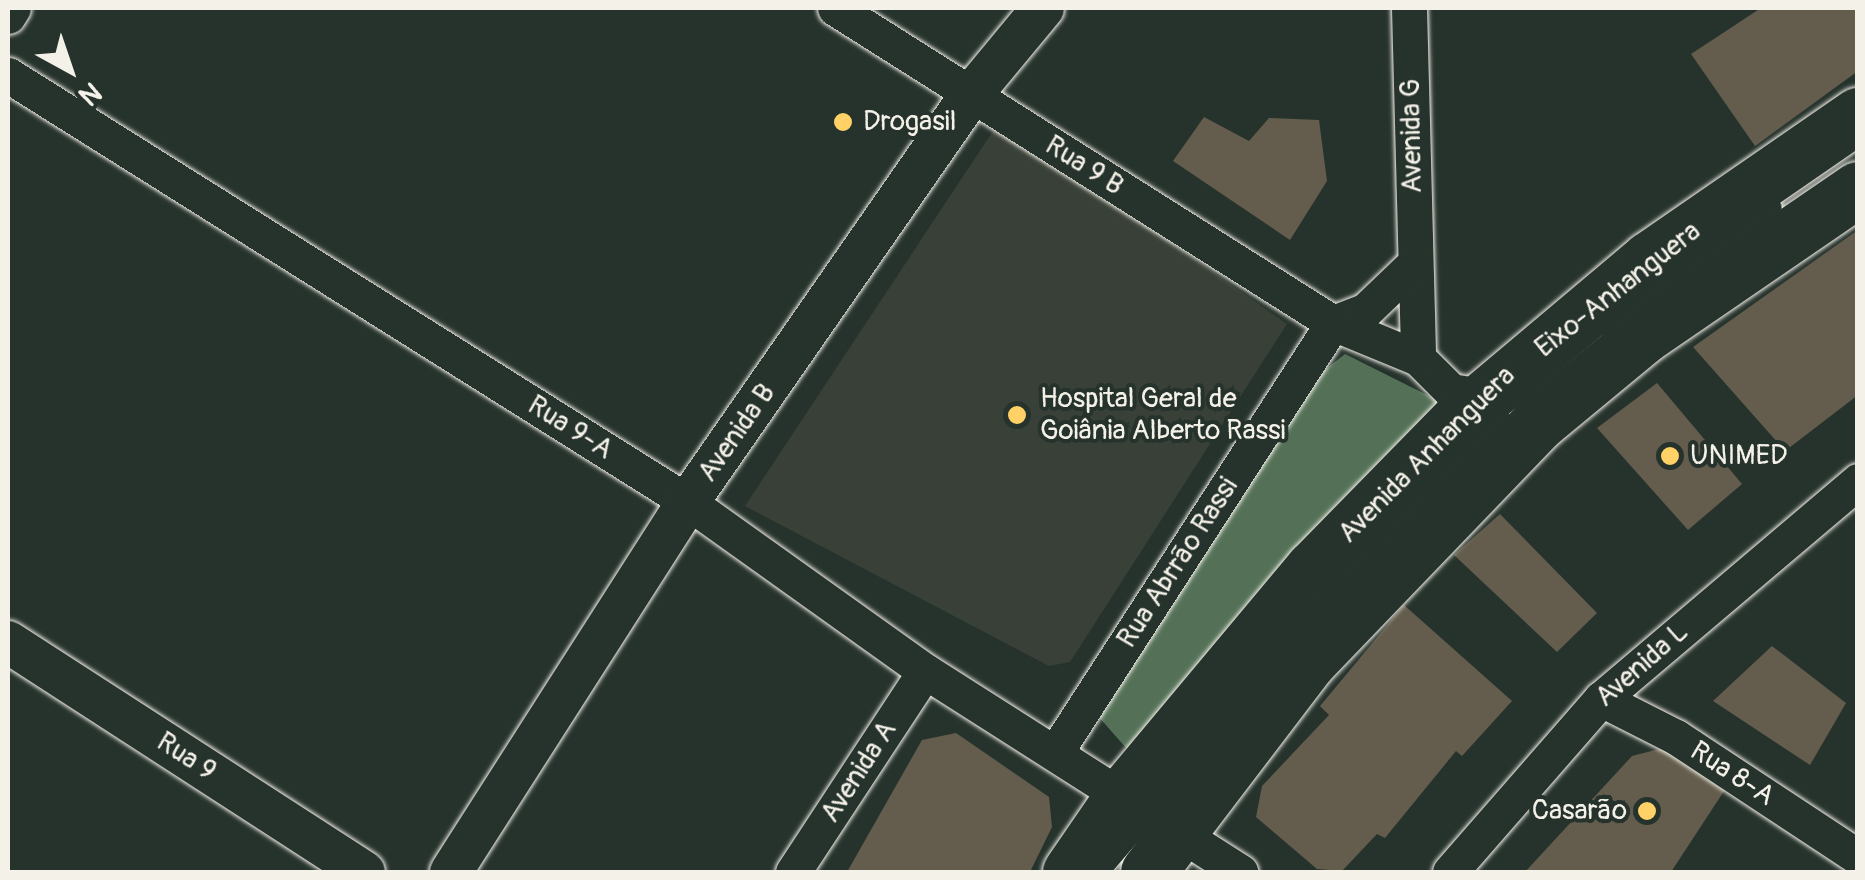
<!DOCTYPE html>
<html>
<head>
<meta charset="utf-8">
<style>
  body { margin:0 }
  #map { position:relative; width:1865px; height:880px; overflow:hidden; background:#26332d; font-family:Pangolin,sans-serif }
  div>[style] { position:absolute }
  .built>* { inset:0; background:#394037 }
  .green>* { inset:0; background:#547158 }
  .building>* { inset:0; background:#645d4d }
  .roads { filter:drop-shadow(0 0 2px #f4f1e8) drop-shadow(0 0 2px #f4f1e8) }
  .service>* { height:18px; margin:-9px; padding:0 9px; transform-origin:9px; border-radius:9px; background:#26332d }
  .minor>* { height:35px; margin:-17.5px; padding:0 17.5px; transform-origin:17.5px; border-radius:17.5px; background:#26332d }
  .tertiary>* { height:42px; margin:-21px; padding:0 21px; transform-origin:21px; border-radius:21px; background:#26332d }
  .primary>* { height:55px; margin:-27.5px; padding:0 27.5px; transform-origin:27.5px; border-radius:27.5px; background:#26332d }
  .dots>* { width:28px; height:28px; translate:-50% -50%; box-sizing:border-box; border:5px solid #26332d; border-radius:50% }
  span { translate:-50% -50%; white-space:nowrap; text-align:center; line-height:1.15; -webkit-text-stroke:8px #26332d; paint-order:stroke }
  .poi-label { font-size:28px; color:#f4f1e8 }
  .left { translate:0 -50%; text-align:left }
  .right { translate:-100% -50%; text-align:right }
  .street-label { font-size:28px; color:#f4f1e8 }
  .frame { position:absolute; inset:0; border:10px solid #f4f1e8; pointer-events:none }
  .north { position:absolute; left:20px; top:20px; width:100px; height:100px; -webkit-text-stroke:8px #26332d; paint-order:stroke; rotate:140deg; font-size:28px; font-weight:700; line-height:40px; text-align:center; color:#f4f1e8 }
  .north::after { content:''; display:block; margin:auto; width:35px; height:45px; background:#f4f1e8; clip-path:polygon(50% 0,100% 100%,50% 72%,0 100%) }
</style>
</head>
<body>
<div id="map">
  <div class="built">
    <div style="clip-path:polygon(999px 122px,1287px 324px,1070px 662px,1049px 666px,745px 506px)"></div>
  </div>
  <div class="green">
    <div style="clip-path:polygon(1345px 354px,1455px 409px,1127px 749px,1090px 707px,1299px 390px)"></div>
  </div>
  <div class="building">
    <div style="clip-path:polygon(1761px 8px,1858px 8px,1858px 71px,1755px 146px,1691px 54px)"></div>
    <div style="clip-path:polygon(1204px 117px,1249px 141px,1269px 118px,1319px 120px,1327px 181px,1290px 240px,1173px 161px)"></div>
    <div style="clip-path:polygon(1858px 230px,1858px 395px,1785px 451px,1693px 347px)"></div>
    <div style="clip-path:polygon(1657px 383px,1742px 484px,1688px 530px,1597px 428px)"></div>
    <div style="clip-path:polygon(1500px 514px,1597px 613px,1557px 652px,1454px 555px)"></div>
    <div style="clip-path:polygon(1404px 605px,1512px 701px,1462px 756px,1456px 751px,1385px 838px,1377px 834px,1342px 871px,1317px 869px,1256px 817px,1262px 786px,1329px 715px,1320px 706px)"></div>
    <div style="clip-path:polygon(1772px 646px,1846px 703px,1810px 765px,1713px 701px)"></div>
    <div style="clip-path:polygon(956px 733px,1049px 797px,1052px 827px,1030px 872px,847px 872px,922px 740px)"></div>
    <div style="clip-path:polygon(1667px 747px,1726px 788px,1671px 872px,1525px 872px,1632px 756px)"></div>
  </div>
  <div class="roads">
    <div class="service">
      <div style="left:1609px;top:329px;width:204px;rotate:-36.6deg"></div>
      <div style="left:1192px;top:765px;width:69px;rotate:-54.5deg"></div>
      <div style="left:1232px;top:709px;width:136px;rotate:-48.6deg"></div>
      <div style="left:1322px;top:607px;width:260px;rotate:-45.8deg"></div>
      <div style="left:1101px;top:871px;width:140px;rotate:-49.4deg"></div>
      <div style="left:1192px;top:765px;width:39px;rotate:120deg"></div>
    </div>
    <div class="minor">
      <div style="left:835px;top:8px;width:589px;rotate:32.31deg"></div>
      <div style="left:1333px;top:323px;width:92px;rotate:22.4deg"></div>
      <div style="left:1418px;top:358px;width:47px;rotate:45deg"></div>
      <div style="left:1451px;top:391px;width:33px;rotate:9deg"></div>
      <div style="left:1409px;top:8px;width:350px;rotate:88.5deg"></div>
      <div style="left:8px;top:16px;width:9px;rotate:-58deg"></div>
      <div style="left:8px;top:75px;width:803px;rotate:32.13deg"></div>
      <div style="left:688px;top:502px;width:291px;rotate:35.5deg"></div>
      <div style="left:925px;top:671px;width:374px;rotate:32.5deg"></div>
      <div style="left:1333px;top:323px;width:34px;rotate:-21deg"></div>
      <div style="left:1365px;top:311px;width:68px;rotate:-43.8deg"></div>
      <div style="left:1601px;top:699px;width:84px;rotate:26.9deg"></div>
      <div style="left:1676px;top:737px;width:218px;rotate:33.4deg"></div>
      <div style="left:1055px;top:753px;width:512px;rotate:-57.12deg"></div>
      <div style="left:793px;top:872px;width:240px;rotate:-56.7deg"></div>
      <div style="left:1450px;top:872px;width:230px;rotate:-48.9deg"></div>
      <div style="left:1601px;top:699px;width:337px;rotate:-40.3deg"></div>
    </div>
    <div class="tertiary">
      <div style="left:8px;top:642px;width:424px;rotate:32.9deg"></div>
      <div style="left:451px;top:872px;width:439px;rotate:-57.4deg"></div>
      <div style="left:688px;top:502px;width:496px;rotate:-55.2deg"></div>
      <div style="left:971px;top:95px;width:113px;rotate:-50.4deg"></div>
    </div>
    <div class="primary">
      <div style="left:1070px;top:872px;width:93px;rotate:-55.5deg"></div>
      <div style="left:1123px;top:795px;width:296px;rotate:-50.1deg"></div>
      <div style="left:1313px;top:568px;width:209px;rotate:-45.6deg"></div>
      <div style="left:1459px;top:419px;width:248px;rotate:-40.1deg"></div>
      <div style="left:1649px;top:259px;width:254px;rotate:-34.6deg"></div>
      <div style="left:1148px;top:872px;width:264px;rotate:-52.7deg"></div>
      <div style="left:1308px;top:662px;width:332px;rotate:-46.1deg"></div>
      <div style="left:1538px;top:423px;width:136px;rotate:-39.6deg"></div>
      <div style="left:1643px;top:336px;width:260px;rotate:-34.4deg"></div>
    </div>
  </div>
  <div class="dots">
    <div style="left:843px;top:122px;background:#ffd166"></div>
    <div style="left:1017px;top:415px;background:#ffd166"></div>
    <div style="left:1670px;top:456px;background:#ffd166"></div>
    <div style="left:1647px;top:811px;background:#ffd166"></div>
  </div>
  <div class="poi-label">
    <span class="left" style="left:863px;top:122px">Drogasil</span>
    <span class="left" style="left:1040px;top:415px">Hospital Geral de<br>Goiânia Alberto Rassi</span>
    <span class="left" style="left:1690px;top:456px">UNIMED</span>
    <span class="right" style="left:1627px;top:811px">Casarão</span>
  </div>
  <div class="street-label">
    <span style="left:1412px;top:136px;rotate:-91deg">Avenida G</span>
    <span style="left:1084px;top:166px;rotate:32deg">Rua 9 B</span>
    <span style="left:1618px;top:290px;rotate:-38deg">Eixo-Anhanguera</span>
    <span style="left:570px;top:428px;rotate:32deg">Rua 9-A</span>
    <span style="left:737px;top:433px;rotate:-55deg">Avenida B</span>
    <span style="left:1427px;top:455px;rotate:-45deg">Avenida Anhanguera</span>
    <span style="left:1178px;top:563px;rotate:-57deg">Rua Abrrão Rassi</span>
    <span style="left:1642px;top:665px;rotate:-41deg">Avenida L</span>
    <span style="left:186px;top:757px;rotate:33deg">Rua 9</span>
    <span style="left:859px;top:772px;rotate:-57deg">Avenida A</span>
    <span style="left:1732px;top:774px;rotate:33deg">Rua 8-A</span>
  </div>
  <div class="frame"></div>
  <div class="north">N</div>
</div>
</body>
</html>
